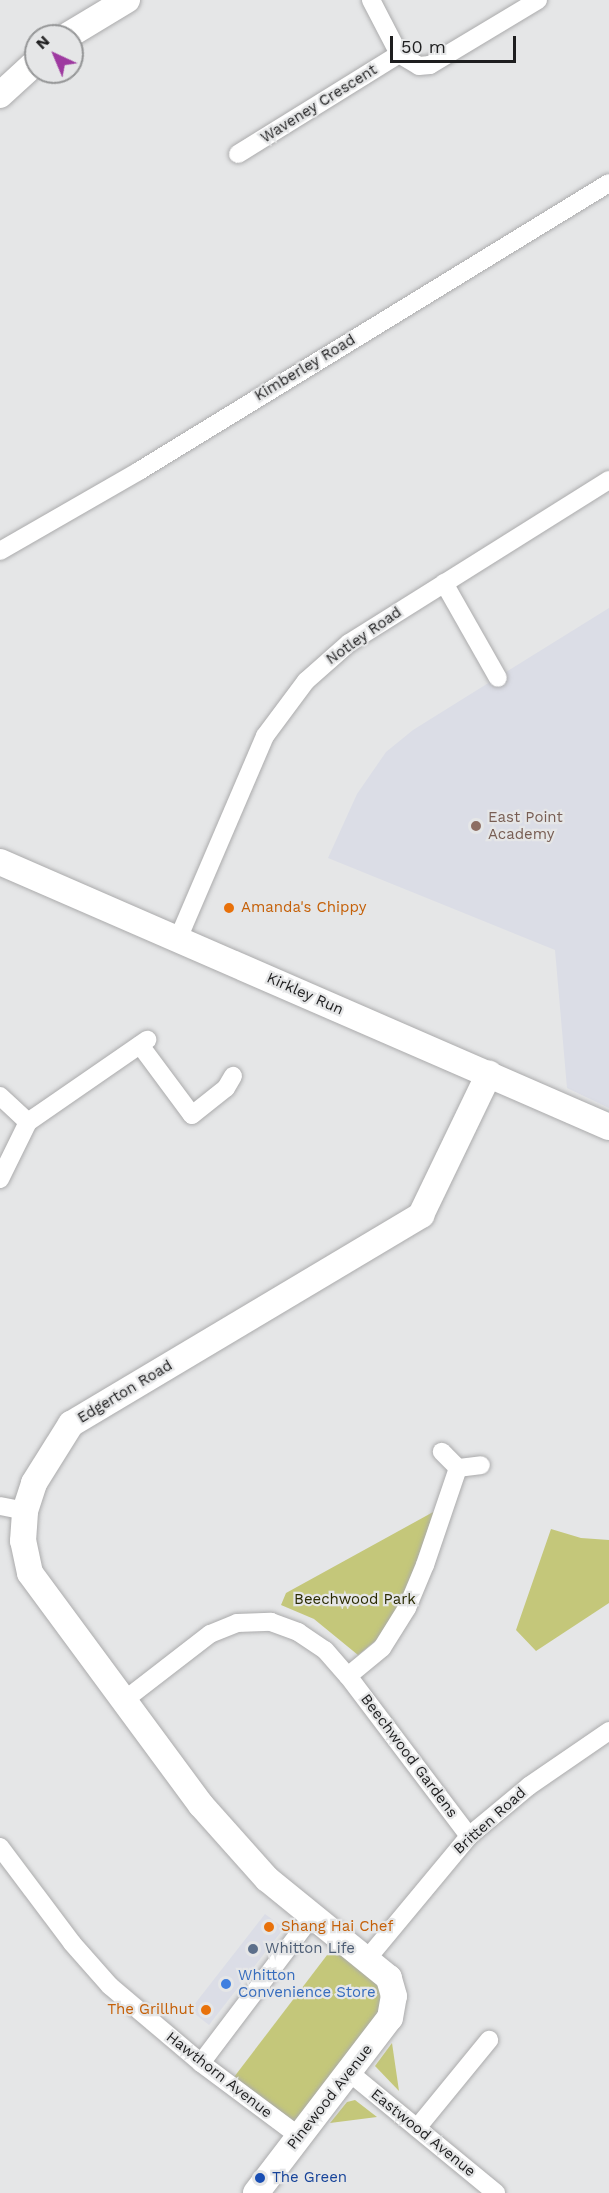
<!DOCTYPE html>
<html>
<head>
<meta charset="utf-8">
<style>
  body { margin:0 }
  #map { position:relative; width:609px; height:2193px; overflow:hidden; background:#e5e6e7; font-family:"Work Sans",sans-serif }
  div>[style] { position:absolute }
  .built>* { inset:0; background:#dbdde6 }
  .green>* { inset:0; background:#c4c77a }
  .roads { filter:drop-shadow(0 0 2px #ababac) drop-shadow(0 0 2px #ababac) }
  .street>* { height:18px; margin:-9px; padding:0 9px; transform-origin:9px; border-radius:9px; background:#fff }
  .secondary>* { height:26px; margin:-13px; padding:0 13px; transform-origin:13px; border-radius:13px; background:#fff }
  .dots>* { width:16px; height:16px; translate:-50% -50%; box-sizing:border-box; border:3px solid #e5e6e7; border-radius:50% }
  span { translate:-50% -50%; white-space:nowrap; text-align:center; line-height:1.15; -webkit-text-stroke:4.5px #e5e6e7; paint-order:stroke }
  .street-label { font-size:15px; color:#1e1e1f }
  .education-label { font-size:15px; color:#785e54 }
  .left { translate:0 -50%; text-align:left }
  .food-label { font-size:15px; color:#c56008 }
  .right { translate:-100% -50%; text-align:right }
  .park-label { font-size:15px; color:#2b2c02 }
  .service-label { font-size:15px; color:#4e5e75 }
  .shop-label { font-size:15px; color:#366cbe }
  .transit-label { font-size:15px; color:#164399 }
  .north { position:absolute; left:24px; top:24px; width:60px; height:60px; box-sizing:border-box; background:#e5e6e7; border:2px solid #959697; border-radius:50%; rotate:316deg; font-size:16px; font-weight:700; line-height:24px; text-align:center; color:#1e1e1f }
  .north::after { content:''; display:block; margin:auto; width:21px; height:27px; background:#9e3aa0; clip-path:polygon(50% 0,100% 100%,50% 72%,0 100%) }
  .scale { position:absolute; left:390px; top:36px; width:126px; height:27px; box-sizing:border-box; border:3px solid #1e1e1f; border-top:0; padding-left:8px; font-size:18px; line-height:21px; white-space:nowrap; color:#1e1e1f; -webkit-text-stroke:4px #e5e6e7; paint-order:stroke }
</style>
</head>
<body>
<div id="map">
  <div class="built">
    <div style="clip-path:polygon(609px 608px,609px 1108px,567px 1088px,555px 950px,328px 858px,357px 794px,386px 752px,413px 730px)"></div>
    <div style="clip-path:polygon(265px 1914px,284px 1928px,209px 2025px,190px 2010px)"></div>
  </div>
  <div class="green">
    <div style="clip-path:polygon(435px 1511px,401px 1603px,380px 1637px,358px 1655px,314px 1619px,281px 1605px,286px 1593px)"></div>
    <div style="clip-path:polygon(551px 1529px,581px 1538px,609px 1540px,609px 1603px,536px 1651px,516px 1630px)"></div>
    <div style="clip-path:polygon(337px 1942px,383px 1980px,384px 2016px,297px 2131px,231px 2081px)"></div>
    <div style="clip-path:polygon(392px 2043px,399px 2091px,375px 2066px)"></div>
    <div style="clip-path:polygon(355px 2100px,377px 2117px,330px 2123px,347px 2102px)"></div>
  </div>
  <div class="roads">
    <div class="street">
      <div style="left:371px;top:0;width:61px;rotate:62.6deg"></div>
      <div style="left:399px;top:54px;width:23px;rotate:31deg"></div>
      <div style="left:419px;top:66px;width:11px;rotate:-5deg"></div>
      <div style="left:430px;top:65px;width:126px;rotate:-31deg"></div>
      <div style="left:238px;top:154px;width:190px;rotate:-31.8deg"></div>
      <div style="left:0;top:551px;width:160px;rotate:-29.9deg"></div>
      <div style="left:139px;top:471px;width:551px;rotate:-31.5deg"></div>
      <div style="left:444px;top:583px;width:109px;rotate:60.4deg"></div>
      <div style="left:178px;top:939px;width:221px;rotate:-66.8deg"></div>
      <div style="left:265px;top:736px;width:69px;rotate:-53.3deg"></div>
      <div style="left:306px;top:681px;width:57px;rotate:-41.5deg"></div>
      <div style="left:349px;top:643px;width:307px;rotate:-32.1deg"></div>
      <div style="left:140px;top:1045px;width:87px;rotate:53.4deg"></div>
      <div style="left:192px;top:1115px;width:43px;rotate:-38.5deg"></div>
      <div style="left:226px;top:1088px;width:14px;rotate:-60deg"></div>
      <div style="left:0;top:1096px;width:38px;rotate:43deg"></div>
      <div style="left:0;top:1179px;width:64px;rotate:-63.8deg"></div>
      <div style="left:28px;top:1122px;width:145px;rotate:-34.6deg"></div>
      <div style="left:458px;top:1468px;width:23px;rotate:-7deg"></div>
      <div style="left:0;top:1506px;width:25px;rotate:11deg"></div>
      <div style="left:348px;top:1676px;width:44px;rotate:-39.5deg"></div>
      <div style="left:382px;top:1648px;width:47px;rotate:-58deg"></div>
      <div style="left:407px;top:1608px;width:47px;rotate:-67.3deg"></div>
      <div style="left:425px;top:1565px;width:102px;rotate:-71.2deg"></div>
      <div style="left:458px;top:1468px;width:23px;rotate:-135deg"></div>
      <div style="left:122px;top:1702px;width:111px;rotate:-37.7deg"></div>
      <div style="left:210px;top:1634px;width:29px;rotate:-22deg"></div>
      <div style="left:237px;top:1623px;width:34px;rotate:-2deg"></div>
      <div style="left:271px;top:1622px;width:29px;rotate:20deg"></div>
      <div style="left:298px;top:1632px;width:32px;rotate:34deg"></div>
      <div style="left:325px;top:1650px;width:35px;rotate:49deg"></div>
      <div style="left:348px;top:1676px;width:201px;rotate:52.9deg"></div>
      <div style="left:0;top:1847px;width:120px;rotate:53.1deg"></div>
      <div style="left:72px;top:1943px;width:57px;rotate:48.5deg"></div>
      <div style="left:110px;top:1986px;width:119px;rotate:40.2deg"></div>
      <div style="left:201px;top:2063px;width:122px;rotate:36.7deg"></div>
      <div style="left:367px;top:1959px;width:160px;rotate:-50.3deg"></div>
      <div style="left:469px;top:1836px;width:78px;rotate:-39.8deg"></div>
      <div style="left:529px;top:1786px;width:97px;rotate:-34.5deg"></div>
      <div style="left:201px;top:2063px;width:186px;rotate:-52.9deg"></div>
      <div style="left:350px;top:2073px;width:189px;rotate:39.4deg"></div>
      <div style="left:417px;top:2128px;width:114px;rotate:-50.7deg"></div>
    </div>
    <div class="secondary">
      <div style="left:67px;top:36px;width:70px;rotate:-31deg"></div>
      <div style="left:0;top:95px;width:49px;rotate:-42.5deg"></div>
      <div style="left:0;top:862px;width:664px;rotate:23.52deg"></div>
      <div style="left:256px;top:2193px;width:220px;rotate:-52.6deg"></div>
      <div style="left:390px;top:2018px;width:22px;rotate:-80deg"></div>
      <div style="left:394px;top:1996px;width:19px;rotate:-106deg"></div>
      <div style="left:389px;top:1978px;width:157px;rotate:-140.9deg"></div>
      <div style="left:267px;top:1879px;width:99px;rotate:-131.7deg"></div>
      <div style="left:201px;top:1805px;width:288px;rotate:-126.4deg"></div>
      <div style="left:30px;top:1573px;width:33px;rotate:-102deg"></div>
      <div style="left:23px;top:1541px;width:30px;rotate:-86deg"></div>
      <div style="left:25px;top:1511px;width:29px;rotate:-72deg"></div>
      <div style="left:34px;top:1483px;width:70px;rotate:-57.9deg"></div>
      <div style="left:71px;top:1424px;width:408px;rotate:-30.8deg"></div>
      <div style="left:421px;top:1215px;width:157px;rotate:-64.3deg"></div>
    </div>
  </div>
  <div class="dots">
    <div style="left:476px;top:826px;background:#8d6e63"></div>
    <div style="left:229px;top:908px;background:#e8710a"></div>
    <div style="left:269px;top:1927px;background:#e8710a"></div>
    <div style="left:253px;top:1949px;background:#5c6f8a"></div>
    <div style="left:226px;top:1984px;background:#3f7fe0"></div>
    <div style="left:206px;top:2010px;background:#e8710a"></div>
    <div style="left:260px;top:2178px;background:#1a4fb4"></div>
  </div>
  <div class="street-label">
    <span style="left:319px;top:104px;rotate:-32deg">Waveney Crescent</span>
    <span style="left:305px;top:368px;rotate:-31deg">Kimberley Road</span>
    <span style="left:364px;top:636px;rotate:-35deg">Notley Road</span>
    <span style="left:305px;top:994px;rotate:24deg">Kirkley Run</span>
    <span style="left:125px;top:1392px;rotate:-31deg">Edgerton Road</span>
    <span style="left:409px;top:1756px;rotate:53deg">Beechwood Gardens</span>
    <span style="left:490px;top:1821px;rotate:-42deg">Britten Road</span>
    <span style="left:219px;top:2075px;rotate:38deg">Hawthorn Avenue</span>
    <span style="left:330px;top:2097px;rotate:-52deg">Pinewood Avenue</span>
    <span style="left:423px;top:2133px;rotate:39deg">Eastwood Avenue</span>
  </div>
  <div class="education-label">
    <span class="left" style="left:488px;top:826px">East Point<br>Academy</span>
  </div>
  <div class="food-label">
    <span class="left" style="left:241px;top:908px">Amanda's Chippy</span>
    <span class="left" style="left:281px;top:1927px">Shang Hai Chef</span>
    <span class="right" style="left:194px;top:2010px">The Grillhut</span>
  </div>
  <div class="park-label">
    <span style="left:355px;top:1600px">Beechwood Park</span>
  </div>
  <div class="service-label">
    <span class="left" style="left:265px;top:1949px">Whitton Life</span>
  </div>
  <div class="shop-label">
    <span class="left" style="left:238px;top:1984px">Whitton<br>Convenience Store</span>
  </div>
  <div class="transit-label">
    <span class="left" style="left:272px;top:2178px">The Green</span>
  </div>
  <div class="north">N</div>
  <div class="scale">50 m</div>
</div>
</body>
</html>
